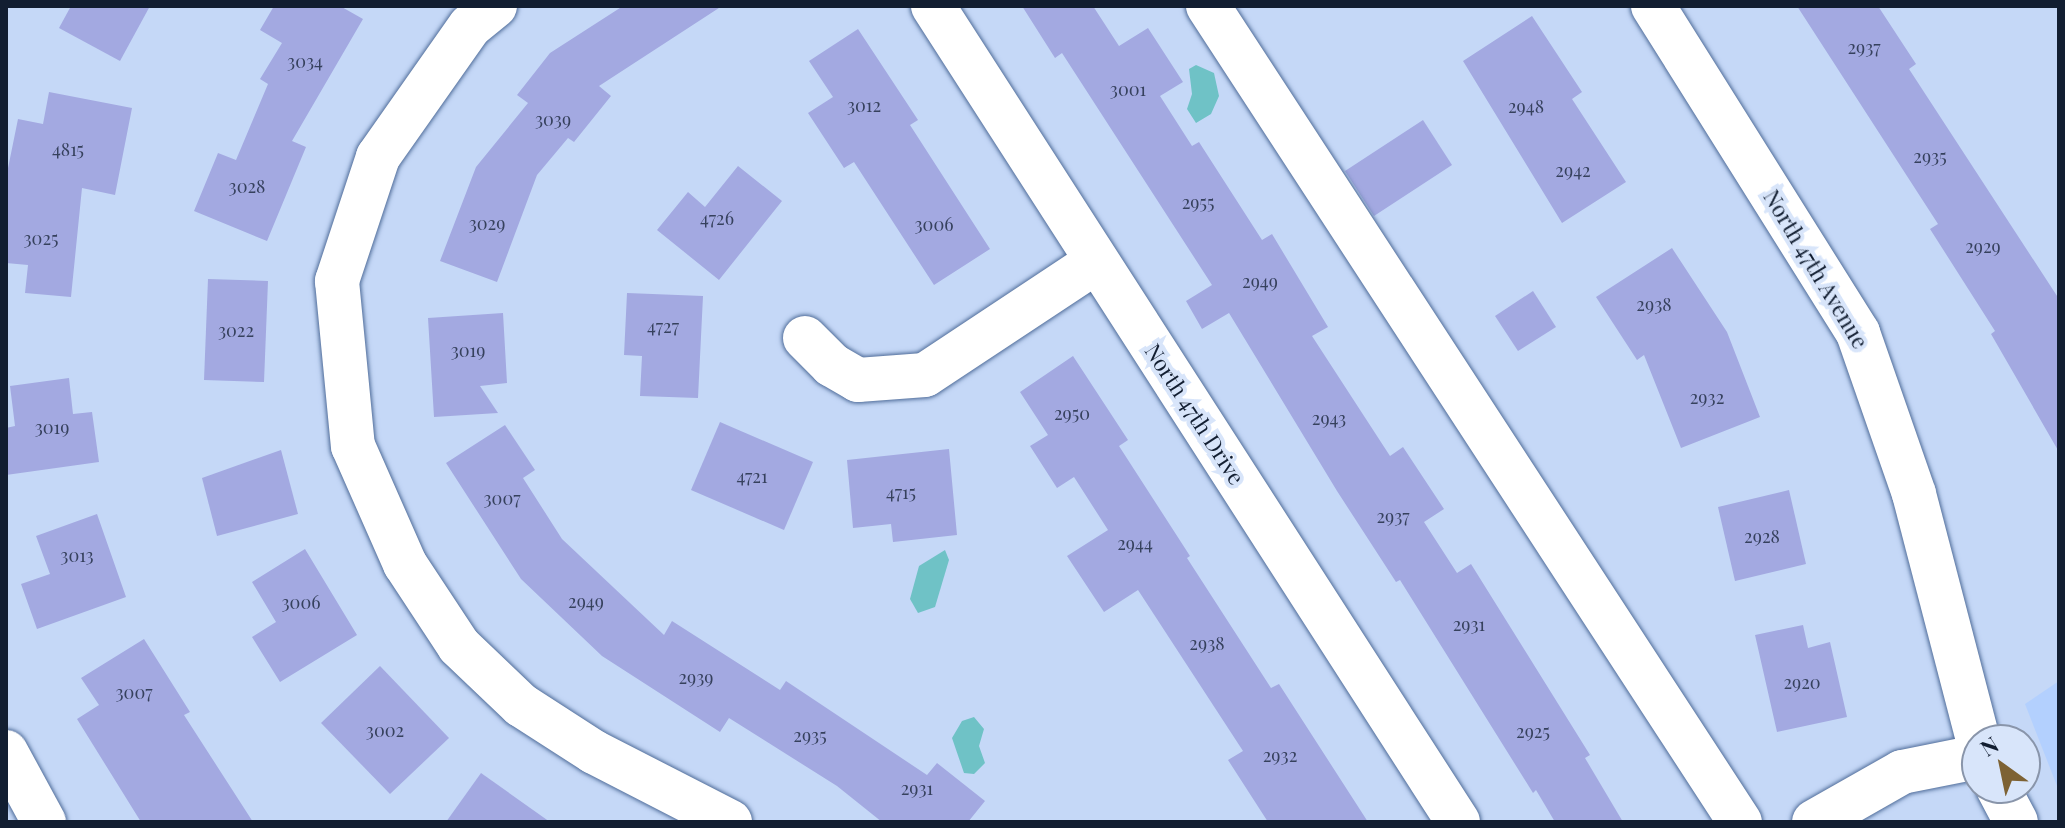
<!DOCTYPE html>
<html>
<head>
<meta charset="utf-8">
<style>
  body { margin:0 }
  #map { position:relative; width:2065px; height:828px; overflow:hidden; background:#c5d8f7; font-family:"Playfair Display",serif }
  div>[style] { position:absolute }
  .built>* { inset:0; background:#b3d0fe }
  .water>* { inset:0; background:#6fc2c6 }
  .building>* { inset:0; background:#a3a9e1 }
  .roads { filter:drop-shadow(0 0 2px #506d9a) drop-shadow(0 0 2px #506d9a) }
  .minor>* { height:44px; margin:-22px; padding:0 22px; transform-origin:22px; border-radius:22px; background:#fff }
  span { translate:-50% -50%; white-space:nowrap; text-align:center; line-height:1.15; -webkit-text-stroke:8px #d8e5fa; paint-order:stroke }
  .number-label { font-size:18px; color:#36415d }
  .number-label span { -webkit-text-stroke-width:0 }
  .street-label { font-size:22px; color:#121e31 }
  .frame { position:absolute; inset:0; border:8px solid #121e31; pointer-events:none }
  .north { position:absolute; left:1961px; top:724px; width:80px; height:80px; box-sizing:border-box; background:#d8e5fa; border:2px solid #8995aa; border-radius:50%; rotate:327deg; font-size:22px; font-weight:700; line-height:32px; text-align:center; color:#121e31 }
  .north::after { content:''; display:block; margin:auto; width:28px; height:36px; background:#7d6234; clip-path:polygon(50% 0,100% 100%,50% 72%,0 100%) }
</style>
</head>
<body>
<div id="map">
  <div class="built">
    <div style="clip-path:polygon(2059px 681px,2059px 791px,2025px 704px)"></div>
  </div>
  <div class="water">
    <div style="clip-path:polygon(1196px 65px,1214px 73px,1219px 96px,1211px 114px,1196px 123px,1187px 109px,1192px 94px,1189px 69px)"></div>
    <div style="clip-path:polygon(945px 550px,949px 560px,935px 607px,918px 613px,910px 599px,919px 566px)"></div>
    <div style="clip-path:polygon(974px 717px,984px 729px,979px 746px,985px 763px,974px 774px,964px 773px,952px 738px,962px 721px)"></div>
  </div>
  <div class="building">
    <div style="clip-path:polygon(71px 6px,150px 6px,120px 61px,59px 28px)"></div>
    <div style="clip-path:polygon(274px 6px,340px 6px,363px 19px,292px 141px,306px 147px,267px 241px,194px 211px,218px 153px,236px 160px,268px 84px,260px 79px,282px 43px,260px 30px)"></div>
    <div style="clip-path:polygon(623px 6px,722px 6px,599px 86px,611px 96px,574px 142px,568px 138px,537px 175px,497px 282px,440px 261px,476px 167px,528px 103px,517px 95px,550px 53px)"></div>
    <div style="clip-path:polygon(1022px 6px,1093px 6px,1119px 46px,1148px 28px,1183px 82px,1160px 96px,1192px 146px,1199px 142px,1262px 240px,1272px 234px,1328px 327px,1312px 336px,1390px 456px,1403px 447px,1444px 509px,1424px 522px,1457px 573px,1471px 564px,1590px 755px,1585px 758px,1623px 822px,1555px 822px,1536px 790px,1533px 793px,1400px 580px,1396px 582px,1337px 491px,1229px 313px,1202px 329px,1186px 301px,1212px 285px,1062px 53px,1055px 58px)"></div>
    <div style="clip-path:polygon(1797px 6px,1878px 6px,1916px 64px,1909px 69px,2059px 299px,2059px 452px,1991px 334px,1995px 331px,1930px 229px,1938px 224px)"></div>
    <div style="clip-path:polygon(1532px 16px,1582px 92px,1572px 99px,1626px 182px,1562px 223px,1463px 61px)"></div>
    <div style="clip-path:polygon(858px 29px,918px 120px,910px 125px,990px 249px,934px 285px,854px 162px,844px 168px,808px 113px,833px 97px,809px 61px)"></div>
    <div style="clip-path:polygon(49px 92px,132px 108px,115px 195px,82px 188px,71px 297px,25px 293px,28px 265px,6px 263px,6px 178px,18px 119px,43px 124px)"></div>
    <div style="clip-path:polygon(1423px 120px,1452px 165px,1374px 216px,1345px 171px)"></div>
    <div style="clip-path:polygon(738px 166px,782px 201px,719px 280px,657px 230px,688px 192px,705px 207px)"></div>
    <div style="clip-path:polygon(1672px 248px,1727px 332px,1760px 417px,1681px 448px,1644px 355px,1637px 360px,1596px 297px)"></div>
    <div style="clip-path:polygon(208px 279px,268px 281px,264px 382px,204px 380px)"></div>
    <div style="clip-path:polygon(1533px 291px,1556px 327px,1518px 351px,1495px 316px)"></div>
    <div style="clip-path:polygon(627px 293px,703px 296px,698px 398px,640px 396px,642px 356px,624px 355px)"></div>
    <div style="clip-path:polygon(503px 313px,507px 383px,480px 386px,498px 413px,434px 417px,428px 318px)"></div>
    <div style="clip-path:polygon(1073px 356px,1128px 440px,1119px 446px,1190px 556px,1187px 558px,1271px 688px,1279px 684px,1368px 822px,1268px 822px,1228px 760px,1243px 751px,1138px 590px,1104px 612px,1067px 556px,1108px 530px,1074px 477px,1057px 488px,1030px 446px,1048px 435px,1020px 392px)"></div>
    <div style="clip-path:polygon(69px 378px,73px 414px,92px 412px,99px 462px,6px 475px,6px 428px,15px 426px,10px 386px)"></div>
    <div style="clip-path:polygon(720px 422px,813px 462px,784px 530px,691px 490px)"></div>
    <div style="clip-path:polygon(505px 425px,535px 470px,523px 478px,562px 539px,664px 635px,672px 621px,780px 690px,786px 681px,927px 775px,937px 763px,985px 801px,968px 822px,882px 822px,837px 786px,729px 718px,720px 732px,602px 656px,521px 579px,446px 463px)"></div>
    <div style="clip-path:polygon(949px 449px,957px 535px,893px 542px,891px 524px,853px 528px,847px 460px)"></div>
    <div style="clip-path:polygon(281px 450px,298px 514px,217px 536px,202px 478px)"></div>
    <div style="clip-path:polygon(1789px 490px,1806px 564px,1735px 581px,1718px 507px)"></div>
    <div style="clip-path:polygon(97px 514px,126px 597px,37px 629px,21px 584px,50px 574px,36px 536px)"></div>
    <div style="clip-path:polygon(305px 549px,357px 635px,280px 682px,252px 637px,276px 622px,252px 582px)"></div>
    <div style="clip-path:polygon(1803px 625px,1808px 648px,1830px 642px,1847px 717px,1777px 732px,1755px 635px)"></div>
    <div style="clip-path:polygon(144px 639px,190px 712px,184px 715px,253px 822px,141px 822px,77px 719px,99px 705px,81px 678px)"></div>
    <div style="clip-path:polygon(380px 666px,449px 738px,390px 794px,321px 723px)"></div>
    <div style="clip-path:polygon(481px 773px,550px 822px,446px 822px)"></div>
  </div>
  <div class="roads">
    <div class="minor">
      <div style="left:495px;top:6px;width:32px;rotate:141deg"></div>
      <div style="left:470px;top:26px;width:160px;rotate:125.1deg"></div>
      <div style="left:378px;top:157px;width:131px;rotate:108.3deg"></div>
      <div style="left:337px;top:281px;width:166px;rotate:84.5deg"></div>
      <div style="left:353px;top:446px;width:129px;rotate:66.2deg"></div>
      <div style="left:405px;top:564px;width:98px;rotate:56.6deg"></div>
      <div style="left:459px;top:646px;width:86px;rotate:43.6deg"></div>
      <div style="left:521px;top:705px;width:87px;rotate:32.8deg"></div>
      <div style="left:594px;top:752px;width:153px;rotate:27.2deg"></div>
      <div style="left:933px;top:6px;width:970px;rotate:57.24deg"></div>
      <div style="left:1208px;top:6px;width:974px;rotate:56.9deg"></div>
      <div style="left:1653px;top:6px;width:386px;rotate:57.9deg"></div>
      <div style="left:1858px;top:333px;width:170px;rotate:70.8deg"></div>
      <div style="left:1914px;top:494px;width:254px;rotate:75.4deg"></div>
      <div style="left:805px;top:338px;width:38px;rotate:45deg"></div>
      <div style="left:832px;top:365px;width:30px;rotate:30deg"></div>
      <div style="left:858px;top:380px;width:67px;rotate:-4.3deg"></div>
      <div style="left:925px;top:375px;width:205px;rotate:-33.5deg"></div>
      <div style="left:6px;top:752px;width:80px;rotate:61.5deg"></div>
      <div style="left:1998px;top:788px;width:38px;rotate:62deg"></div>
      <div style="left:1814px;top:822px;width:101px;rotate:-29.6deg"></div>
      <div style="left:1902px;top:772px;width:76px;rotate:-11.3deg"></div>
    </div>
  </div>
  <div class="number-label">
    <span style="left:1864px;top:47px">2937</span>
    <span style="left:305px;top:61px">3034</span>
    <span style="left:1128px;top:89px">3001</span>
    <span style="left:864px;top:105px">3012</span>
    <span style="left:1526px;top:106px">2948</span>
    <span style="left:553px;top:119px">3039</span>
    <span style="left:68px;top:149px">4815</span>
    <span style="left:1930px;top:156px">2935</span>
    <span style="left:1573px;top:170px">2942</span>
    <span style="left:247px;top:186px">3028</span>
    <span style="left:1198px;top:202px">2955</span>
    <span style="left:717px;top:218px">4726</span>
    <span style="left:487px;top:223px">3029</span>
    <span style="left:934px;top:224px">3006</span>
    <span style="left:41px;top:238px">3025</span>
    <span style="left:1983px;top:246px">2929</span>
    <span style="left:1260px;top:281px">2949</span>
    <span style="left:1654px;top:304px">2938</span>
    <span style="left:663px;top:326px">4727</span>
    <span style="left:236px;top:330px">3022</span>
    <span style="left:468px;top:350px">3019</span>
    <span style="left:1707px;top:397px">2932</span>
    <span style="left:1072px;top:413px">2950</span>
    <span style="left:1329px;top:418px">2943</span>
    <span style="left:52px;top:427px">3019</span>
    <span style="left:752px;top:476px">4721</span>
    <span style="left:901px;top:492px">4715</span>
    <span style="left:502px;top:498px">3007</span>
    <span style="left:1393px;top:516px">2937</span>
    <span style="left:1762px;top:536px">2928</span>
    <span style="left:1135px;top:543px">2944</span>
    <span style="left:77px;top:555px">3013</span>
    <span style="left:586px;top:601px">2949</span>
    <span style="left:301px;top:602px">3006</span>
    <span style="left:1469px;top:624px">2931</span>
    <span style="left:1207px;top:643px">2938</span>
    <span style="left:696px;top:677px">2939</span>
    <span style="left:1802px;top:682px">2920</span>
    <span style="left:134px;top:692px">3007</span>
    <span style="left:385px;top:730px">3002</span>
    <span style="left:1533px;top:731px">2925</span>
    <span style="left:810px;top:735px">2935</span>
    <span style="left:1280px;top:755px">2932</span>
    <span style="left:917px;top:788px">2931</span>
  </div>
  <div class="street-label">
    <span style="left:1816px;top:269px;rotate:59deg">North 47th Avenue</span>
    <span style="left:1195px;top:414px;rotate:57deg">North 47th Drive</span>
  </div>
  <div class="frame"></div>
  <div class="north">N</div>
</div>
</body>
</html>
